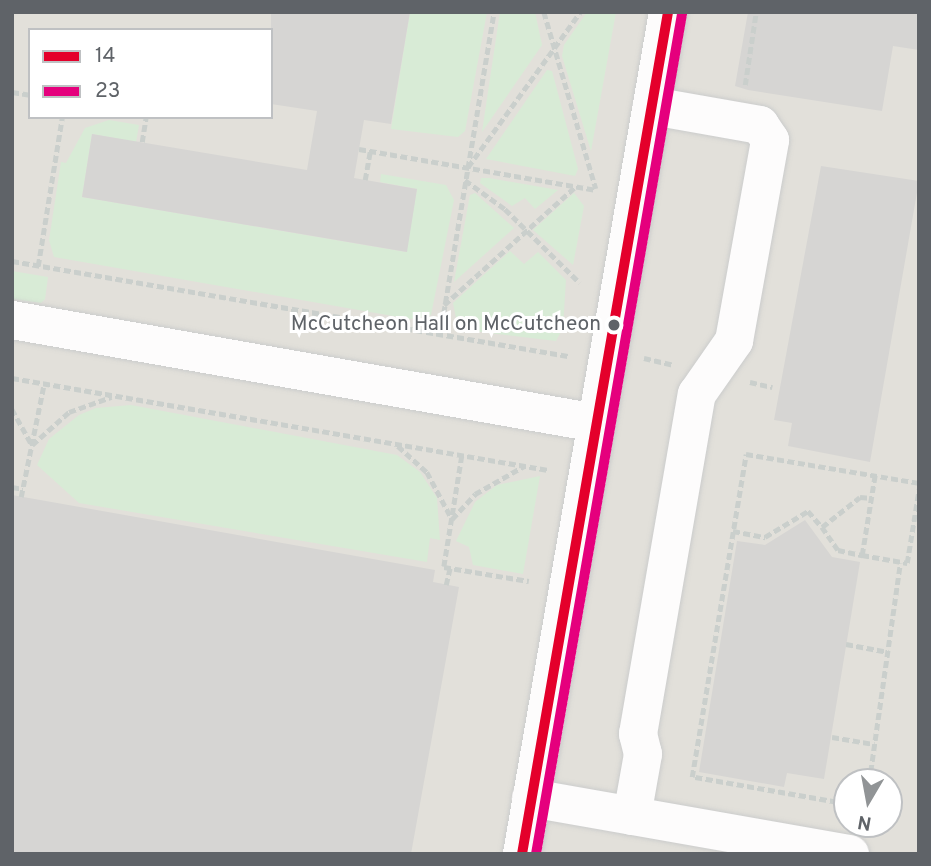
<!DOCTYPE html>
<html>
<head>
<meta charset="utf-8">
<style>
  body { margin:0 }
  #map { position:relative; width:931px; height:866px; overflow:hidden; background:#efeeea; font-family:Overpass,sans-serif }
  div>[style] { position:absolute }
  .education>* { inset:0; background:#e2e0da }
  .green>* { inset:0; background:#d8ebd6 }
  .building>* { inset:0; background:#d6d5d3 }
  .path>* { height:4.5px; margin-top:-2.25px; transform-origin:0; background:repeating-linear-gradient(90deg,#cacfcc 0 7px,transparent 0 10.5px) }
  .roads { filter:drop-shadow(0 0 2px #cbcccc) drop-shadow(0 0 2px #cbcccc) }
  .minor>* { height:38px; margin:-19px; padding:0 19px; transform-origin:19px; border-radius:19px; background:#fdfcfc }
  .bus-1>* { height:10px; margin:-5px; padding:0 5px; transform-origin:5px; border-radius:5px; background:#e4002b }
  .bus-2>* { height:10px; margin:-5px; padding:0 5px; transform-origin:5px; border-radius:5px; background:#e5007d }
  .dots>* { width:19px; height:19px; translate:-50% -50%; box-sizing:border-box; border:4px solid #fff; border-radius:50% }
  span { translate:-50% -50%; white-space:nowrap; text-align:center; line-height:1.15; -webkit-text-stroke:6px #fff; paint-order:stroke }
  .bus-label { font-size:21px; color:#5f6368 }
  .right { translate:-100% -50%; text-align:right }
  .frame { position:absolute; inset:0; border:14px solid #5f6368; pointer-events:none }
  .legend { position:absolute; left:28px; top:28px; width:245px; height:91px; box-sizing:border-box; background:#fff; border:2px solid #bfc1c3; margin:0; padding:9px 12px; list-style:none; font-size:21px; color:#5f6368 }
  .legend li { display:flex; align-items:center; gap:14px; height:35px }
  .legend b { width:35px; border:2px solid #bfc1c3 }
  .north { position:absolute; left:833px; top:768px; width:70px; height:70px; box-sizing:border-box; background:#fff; border:2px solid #bfc1c3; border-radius:50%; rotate:190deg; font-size:19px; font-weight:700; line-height:28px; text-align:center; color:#5f6368 }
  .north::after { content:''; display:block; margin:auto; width:24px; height:32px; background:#919496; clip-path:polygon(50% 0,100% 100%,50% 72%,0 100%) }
</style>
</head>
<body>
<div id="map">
  <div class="education">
    <div style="clip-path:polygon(evenodd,12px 12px,919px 12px,919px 854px,12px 854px,12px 12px,30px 30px,271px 30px,271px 117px,30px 117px,30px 30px,12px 12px,847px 782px,889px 782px,889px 824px,847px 824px,847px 782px)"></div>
  </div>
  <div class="green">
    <div style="clip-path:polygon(410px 12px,487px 12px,465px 131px,458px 137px,391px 129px)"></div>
    <div style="clip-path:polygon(500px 12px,535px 12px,542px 45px,482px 132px)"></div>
    <div style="clip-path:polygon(587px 12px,616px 12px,591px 151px,562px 56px,564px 45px)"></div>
    <div style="clip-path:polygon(547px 70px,552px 71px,578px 169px,575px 176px,486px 159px)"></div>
    <div style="clip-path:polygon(109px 120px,139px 125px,136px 142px,92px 134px,82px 197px,406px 252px,417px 189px,380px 182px,381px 174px,446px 185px,454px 200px,431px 315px,410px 319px,54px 257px,49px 240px,61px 162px,66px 163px,85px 128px)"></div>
    <div style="clip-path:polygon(481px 178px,489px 178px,558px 190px,535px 209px,525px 198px,512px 206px,480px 183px)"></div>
    <div style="clip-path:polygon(475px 193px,514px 228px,454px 282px,470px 195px)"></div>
    <div style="clip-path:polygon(574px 193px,584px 206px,573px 265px,533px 230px)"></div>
    <div style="clip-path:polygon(510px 251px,524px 264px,538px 252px,566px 280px,563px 328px,556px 341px,473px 331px,457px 323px,453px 303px)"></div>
    <div style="clip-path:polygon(12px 271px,48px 277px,45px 299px,41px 303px,12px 299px)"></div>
    <div style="clip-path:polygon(131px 405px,397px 455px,420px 472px,437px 498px,440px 540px,430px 538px,427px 562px,79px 503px,37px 465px,49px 439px,79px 415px,96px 408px)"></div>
    <div style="clip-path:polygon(540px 476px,523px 574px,473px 565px,469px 547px,456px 541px,475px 502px,497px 485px)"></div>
  </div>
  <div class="building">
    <div style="clip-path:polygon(271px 12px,410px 12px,391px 124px,364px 120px,354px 178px,417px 189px,407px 252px,82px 197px,92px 134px,307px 170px,317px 111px,271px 104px)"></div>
    <div style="clip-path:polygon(748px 12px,919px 12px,919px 50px,893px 46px,882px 111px,748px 90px,735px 86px)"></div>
    <div style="clip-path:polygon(821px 166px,919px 181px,870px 462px,788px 446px,792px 423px,774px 420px)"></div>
    <div style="clip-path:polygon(12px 495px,435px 570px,433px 582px,459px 587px,411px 854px,12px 854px)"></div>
    <div style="clip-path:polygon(805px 520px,832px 557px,860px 562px,824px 779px,787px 773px,784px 787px,699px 772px,737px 541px,765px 545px)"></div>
  </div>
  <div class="path">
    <div style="left:544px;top:12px;width:184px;rotate:73.6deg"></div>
    <div style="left:745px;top:85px;width:74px;rotate:-81.4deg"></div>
    <div style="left:12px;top:92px;width:18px;rotate:9deg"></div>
    <div style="left:142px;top:142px;width:25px;rotate:-81deg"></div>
    <div style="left:359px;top:149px;width:241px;rotate:9.8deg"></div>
    <div style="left:468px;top:167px;width:191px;rotate:-54.1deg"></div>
    <div style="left:365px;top:180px;width:29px;rotate:-80deg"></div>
    <div style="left:465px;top:180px;width:49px;rotate:35.9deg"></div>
    <div style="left:505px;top:209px;width:105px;rotate:44.6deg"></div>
    <div style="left:12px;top:261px;width:564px;rotate:9.7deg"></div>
    <div style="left:38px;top:266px;width:151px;rotate:-80.8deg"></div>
    <div style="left:444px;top:305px;width:176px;rotate:-42deg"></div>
    <div style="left:440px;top:334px;width:326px;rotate:-80.5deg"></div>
    <div style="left:644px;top:358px;width:31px;rotate:13deg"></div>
    <div style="left:12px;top:378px;width:544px;rotate:9.74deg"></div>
    <div style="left:750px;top:382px;width:23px;rotate:13deg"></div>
    <div style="left:12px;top:409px;width:41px;rotate:60.9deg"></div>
    <div style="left:32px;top:445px;width:50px;rotate:-41.7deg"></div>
    <div style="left:69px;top:412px;width:45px;rotate:-19.7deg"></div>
    <div style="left:398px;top:446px;width:39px;rotate:42deg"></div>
    <div style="left:427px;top:472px;width:53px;rotate:62deg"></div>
    <div style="left:452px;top:519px;width:34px;rotate:-47deg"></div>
    <div style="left:475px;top:494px;width:56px;rotate:-29.7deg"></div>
    <div style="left:462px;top:456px;width:112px;rotate:99.2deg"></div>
    <div style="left:444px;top:567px;width:86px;rotate:9.4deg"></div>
    <div style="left:12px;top:487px;width:11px;rotate:10deg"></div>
    <div style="left:21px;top:497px;width:115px;rotate:-78.5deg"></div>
    <div style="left:822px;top:527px;width:28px;rotate:55deg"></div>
    <div style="left:838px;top:550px;width:25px;rotate:12deg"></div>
    <div style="left:862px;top:555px;width:81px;rotate:-80.8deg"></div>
    <div style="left:733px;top:531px;width:33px;rotate:11deg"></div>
    <div style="left:765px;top:537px;width:50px;rotate:-31.2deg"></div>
    <div style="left:808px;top:511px;width:21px;rotate:49deg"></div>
    <div style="left:822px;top:527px;width:48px;rotate:-38.3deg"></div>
    <div style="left:860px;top:497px;width:12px;rotate:5deg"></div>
    <div style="left:862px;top:555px;width:46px;rotate:10.1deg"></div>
    <div style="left:907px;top:563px;width:75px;rotate:-80.8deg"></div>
    <div style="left:446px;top:585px;width:17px;rotate:-77deg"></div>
    <div style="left:846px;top:644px;width:43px;rotate:10.8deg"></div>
    <div style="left:832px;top:737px;width:43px;rotate:9.5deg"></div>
    <div style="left:869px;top:782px;width:221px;rotate:-81.9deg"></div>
    <div style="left:847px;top:804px;width:157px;rotate:-170.1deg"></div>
    <div style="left:692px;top:777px;width:327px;rotate:-80.5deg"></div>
    <div style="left:746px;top:454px;width:175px;rotate:9.5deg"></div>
  </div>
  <div class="roads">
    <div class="minor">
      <div style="left:12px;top:320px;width:593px;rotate:10deg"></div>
      <div style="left:531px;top:798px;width:324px;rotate:10deg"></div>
      <div style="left:632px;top:816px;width:63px;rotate:-79.9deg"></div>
      <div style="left:643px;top:754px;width:21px;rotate:-104deg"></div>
      <div style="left:638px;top:734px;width:345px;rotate:-80.2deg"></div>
      <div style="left:697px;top:394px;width:65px;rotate:-55.1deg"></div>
      <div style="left:734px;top:341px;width:204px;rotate:-79.8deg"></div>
      <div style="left:770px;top:140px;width:18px;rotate:-124deg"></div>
      <div style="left:760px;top:125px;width:110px;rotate:-170deg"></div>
      <div style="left:522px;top:854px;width:855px;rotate:-80.16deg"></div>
    </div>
  </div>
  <div class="bus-1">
    <div style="left:522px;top:854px;width:855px;rotate:-80.16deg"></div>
  </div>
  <div class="bus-2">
    <div style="left:536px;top:854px;width:853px;rotate:-80.14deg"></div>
  </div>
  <div class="dots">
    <div style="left:614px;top:325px;background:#5f6368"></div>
  </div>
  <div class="bus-label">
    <span class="right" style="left:601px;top:325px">McCutcheon Hall on McCutcheon</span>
  </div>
  <div class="frame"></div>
  <ul class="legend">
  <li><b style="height:9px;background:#e4002b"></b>14</li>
  <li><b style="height:9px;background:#e5007d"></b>23</li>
  </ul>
  <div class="north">N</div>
</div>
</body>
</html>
